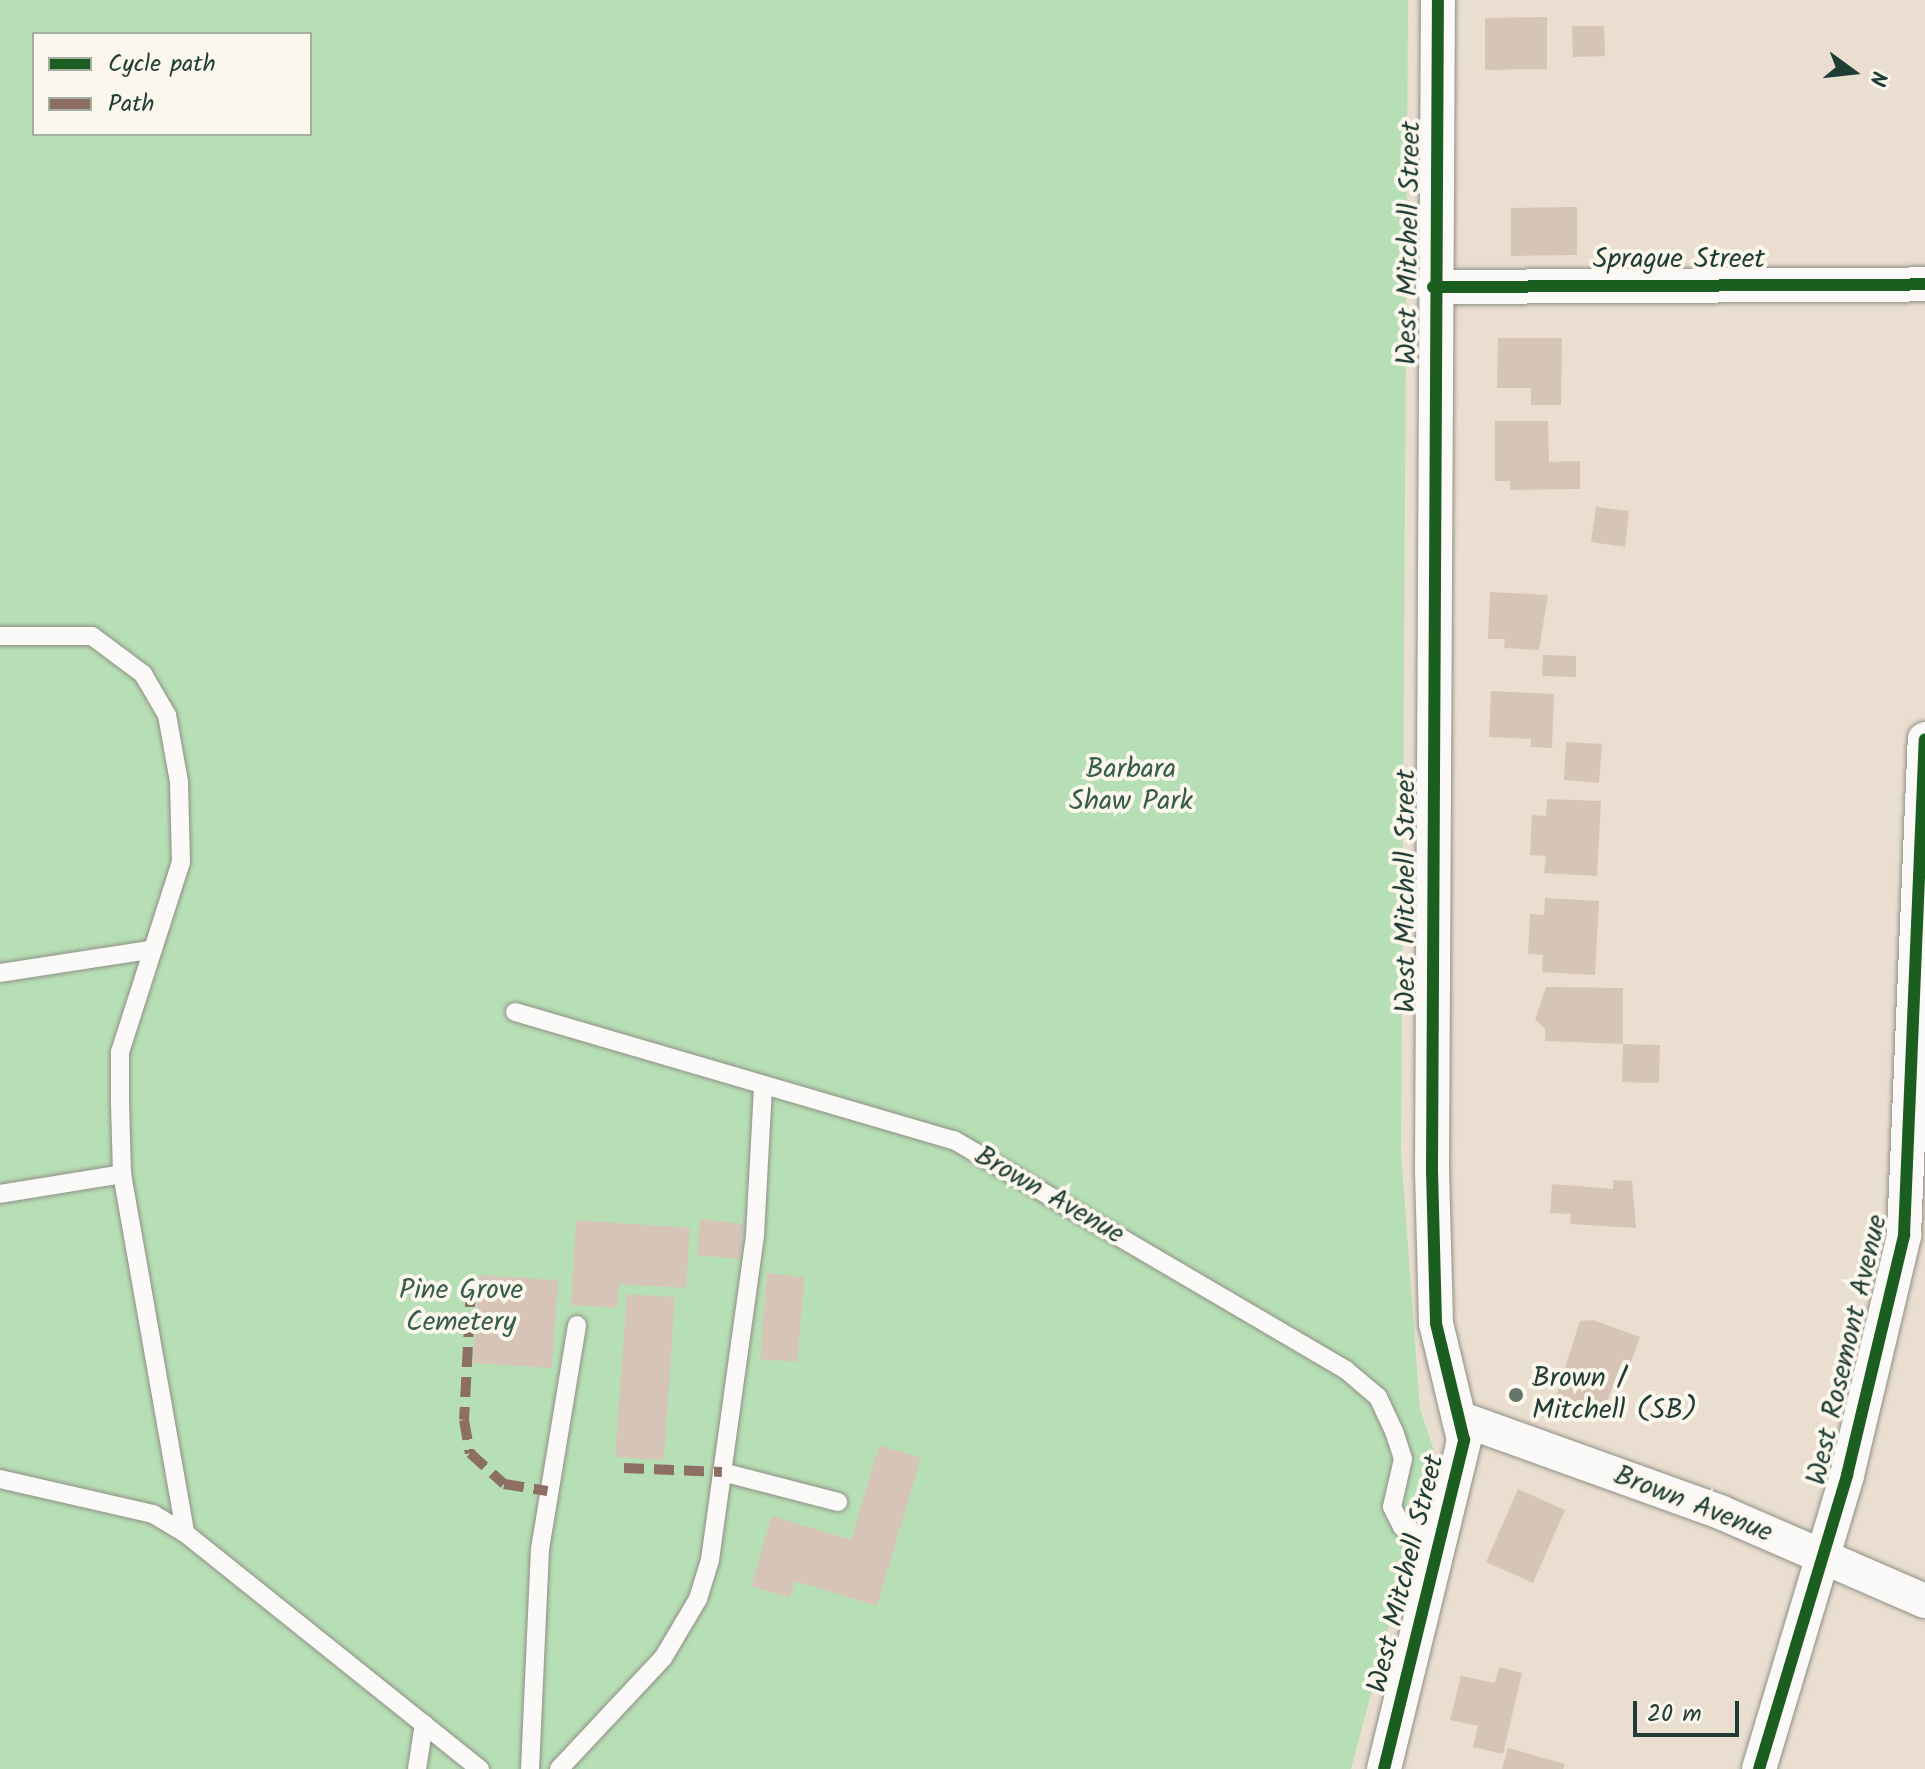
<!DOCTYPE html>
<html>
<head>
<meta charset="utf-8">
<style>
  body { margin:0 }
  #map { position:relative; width:1925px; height:1769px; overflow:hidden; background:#e9decf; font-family:Kalam,sans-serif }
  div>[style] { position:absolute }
  .green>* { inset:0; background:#b7dfb5 }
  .building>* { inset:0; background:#d6c5b7 }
  .roads { filter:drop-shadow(0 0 2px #8f8f86) drop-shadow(0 0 2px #8f8f86) }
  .lane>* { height:18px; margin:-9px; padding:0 9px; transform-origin:9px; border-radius:9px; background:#fcfaf8 }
  .street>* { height:34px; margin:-17px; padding:0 17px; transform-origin:17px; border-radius:17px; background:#fcfaf8 }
  .quiet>* { height:10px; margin-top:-5px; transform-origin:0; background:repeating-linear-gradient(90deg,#8d6e63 0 20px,transparent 0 30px) }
  .cycleway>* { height:12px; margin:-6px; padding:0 6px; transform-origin:6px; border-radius:6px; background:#1b5e20 }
  .dots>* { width:22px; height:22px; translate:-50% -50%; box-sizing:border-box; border:4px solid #fbf7ec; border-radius:50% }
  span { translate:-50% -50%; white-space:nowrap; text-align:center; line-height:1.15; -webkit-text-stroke:8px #fbf7ec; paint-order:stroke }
  .street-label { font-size:28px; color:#1f3d34 }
  .park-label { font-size:28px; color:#355d49 }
  .poi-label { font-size:28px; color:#1f3d34 }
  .left { translate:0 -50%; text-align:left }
  .legend { position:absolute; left:32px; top:32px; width:280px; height:104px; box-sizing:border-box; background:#fbf7ec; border:2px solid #a3ada2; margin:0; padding:10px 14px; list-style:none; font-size:24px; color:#1f3d34 }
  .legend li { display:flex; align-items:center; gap:16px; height:40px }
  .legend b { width:40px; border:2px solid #a3ada2 }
  .north { position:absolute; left:1813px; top:32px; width:80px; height:80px; -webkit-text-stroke:6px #fbf7ec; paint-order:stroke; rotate:105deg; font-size:22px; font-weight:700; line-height:32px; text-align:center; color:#1f3d34 }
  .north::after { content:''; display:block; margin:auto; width:28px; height:36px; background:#1f3d34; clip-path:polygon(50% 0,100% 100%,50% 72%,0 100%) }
  .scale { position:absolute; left:1633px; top:1701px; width:106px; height:36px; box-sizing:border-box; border:4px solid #1f3d34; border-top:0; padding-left:10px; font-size:24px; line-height:28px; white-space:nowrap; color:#1f3d34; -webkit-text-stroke:6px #fbf7ec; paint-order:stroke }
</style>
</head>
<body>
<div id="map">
  <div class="green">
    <div style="clip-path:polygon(evenodd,0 0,1408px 0,1401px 1152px,1420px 1409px,1435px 1454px,1351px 1769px,0 1769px,0 0,34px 34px,310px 34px,310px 134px,34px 134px,34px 34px)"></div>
  </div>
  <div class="building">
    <div style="clip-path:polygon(1547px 17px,1547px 69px,1485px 70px,1485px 18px)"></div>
    <div style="clip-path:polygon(1572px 26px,1604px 26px,1605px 56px,1573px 57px)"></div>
    <div style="clip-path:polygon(1577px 207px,1577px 255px,1511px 256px,1511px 208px)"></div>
    <div style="clip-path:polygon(1498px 338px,1562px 338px,1561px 405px,1531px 405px,1531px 388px,1497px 388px)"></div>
    <div style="clip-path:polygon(1495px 421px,1548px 421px,1549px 462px,1580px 461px,1580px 489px,1510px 490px,1510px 481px,1495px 481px)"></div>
    <div style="clip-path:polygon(1596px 507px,1629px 511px,1625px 547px,1591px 542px)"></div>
    <div style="clip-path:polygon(1490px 592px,1548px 595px,1539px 650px,1504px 648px,1505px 639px,1488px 639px)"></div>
    <div style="clip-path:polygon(1543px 655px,1576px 656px,1576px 677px,1542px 676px)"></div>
    <div style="clip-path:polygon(1491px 691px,1554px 694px,1552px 748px,1531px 747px,1531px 739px,1489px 737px)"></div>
    <div style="clip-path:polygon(1566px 742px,1602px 744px,1599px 783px,1564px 780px)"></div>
    <div style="clip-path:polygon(1547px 799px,1601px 801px,1597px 876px,1544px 873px,1546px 856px,1530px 855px,1532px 815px,1546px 816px)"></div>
    <div style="clip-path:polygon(1545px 898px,1599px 901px,1595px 975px,1542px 972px,1543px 955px,1528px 954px,1530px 914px,1544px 915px)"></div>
    <div style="clip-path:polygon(1546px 987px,1623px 988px,1623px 1044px,1660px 1045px,1659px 1083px,1622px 1082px,1623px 1044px,1545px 1041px,1545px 1028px,1535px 1020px)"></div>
    <div style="clip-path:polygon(1613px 1180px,1632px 1181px,1636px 1228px,1570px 1224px,1571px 1214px,1550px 1213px,1552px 1184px,1613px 1189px)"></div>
    <div style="clip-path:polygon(700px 1219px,744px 1224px,740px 1259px,697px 1255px)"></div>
    <div style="clip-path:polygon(576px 1220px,690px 1228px,686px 1288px,619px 1284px,617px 1308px,571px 1305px)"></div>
    <div style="clip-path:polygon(767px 1273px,805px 1277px,797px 1362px,760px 1359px)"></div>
    <div style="clip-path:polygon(479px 1275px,558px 1280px,552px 1368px,473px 1363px)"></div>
    <div style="clip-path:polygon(627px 1294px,675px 1297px,664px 1460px,615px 1457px)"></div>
    <div style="clip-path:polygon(1593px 1320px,1640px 1337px,1631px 1362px,1623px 1359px,1603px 1413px,1556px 1396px,1580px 1321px)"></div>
    <div style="clip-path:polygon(879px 1445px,921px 1458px,877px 1606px,795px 1581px,790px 1598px,751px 1586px,772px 1516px,851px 1540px)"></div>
    <div style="clip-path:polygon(1518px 1489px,1565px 1510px,1533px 1583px,1486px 1562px)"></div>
    <div style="clip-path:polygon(1499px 1667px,1522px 1673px,1503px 1754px,1473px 1747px,1478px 1726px,1450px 1720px,1461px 1676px,1495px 1683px)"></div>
    <div style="clip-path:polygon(1508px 1748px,1565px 1764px,1563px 1769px,1502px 1769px)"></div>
  </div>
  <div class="roads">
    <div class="lane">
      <div style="left:0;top:636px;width:92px"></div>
      <div style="left:92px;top:636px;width:64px;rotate:36.7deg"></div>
      <div style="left:143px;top:674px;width:48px;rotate:59.7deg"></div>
      <div style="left:167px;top:715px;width:68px;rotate:79.8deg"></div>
      <div style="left:179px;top:782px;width:80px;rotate:88.6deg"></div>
      <div style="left:181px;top:862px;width:200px;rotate:107.8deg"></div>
      <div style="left:120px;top:1052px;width:51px;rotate:90deg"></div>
      <div style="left:120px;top:1103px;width:71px;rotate:88.4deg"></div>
      <div style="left:122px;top:1174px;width:364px;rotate:80deg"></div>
      <div style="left:0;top:973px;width:151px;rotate:-8.8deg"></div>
      <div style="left:515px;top:1012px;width:457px;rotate:16.3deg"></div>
      <div style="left:954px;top:1140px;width:454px;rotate:30.4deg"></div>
      <div style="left:1346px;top:1370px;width:42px;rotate:40.2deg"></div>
      <div style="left:1378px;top:1397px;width:38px;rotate:65deg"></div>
      <div style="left:1394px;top:1431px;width:29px;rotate:72deg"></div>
      <div style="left:1403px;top:1459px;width:49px;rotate:102.9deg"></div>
      <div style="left:1392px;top:1507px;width:22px;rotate:63deg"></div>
      <div style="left:1402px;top:1527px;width:43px;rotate:21.8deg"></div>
      <div style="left:0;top:1194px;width:124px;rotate:-9.3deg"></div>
      <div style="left:722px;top:1472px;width:120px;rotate:14.5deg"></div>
      <div style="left:0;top:1479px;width:157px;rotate:12.9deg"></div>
      <div style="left:153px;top:1514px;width:37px;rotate:31deg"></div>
      <div style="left:185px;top:1533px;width:378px;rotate:38.7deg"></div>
      <div style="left:417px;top:1769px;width:46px;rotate:-81.2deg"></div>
      <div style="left:530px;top:1769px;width:220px;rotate:-87.4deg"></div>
      <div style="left:540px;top:1549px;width:227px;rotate:-80.6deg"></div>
      <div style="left:559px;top:1769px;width:152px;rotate:-46.9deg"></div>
      <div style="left:663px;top:1658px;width:69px;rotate:-59.3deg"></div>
      <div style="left:698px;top:1599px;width:41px;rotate:-72.9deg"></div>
      <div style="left:710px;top:1560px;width:328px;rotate:-82.1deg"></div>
      <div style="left:755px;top:1235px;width:149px;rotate:-86.9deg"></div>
    </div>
    <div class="street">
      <div style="left:1433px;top:287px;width:492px;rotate:-0.3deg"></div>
      <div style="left:1459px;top:1418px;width:277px;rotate:19.8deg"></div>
      <div style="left:1720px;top:1512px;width:223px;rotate:23.5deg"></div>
      <div style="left:1384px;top:1769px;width:339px;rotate:-76.3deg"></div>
      <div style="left:1464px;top:1440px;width:120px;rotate:-103.5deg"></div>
      <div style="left:1436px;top:1323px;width:151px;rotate:-91.5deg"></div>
      <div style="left:1432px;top:1172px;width:1172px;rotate:-89.71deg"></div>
      <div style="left:1759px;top:1769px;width:307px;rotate:-73.3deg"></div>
      <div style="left:1847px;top:1475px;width:247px;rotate:-76.6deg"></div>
      <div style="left:1904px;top:1235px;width:496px;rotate:-87.6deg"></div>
    </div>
  </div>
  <div class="quiet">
    <div style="left:471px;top:1287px;width:133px;rotate:93deg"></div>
    <div style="left:464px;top:1420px;width:34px;rotate:80deg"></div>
    <div style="left:470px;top:1453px;width:46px;rotate:42.4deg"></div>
    <div style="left:504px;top:1484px;width:44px;rotate:9.2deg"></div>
    <div style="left:624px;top:1468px;width:98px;rotate:2.3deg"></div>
  </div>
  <div class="cycleway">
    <div style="left:1433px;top:287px;width:492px;rotate:-0.3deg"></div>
    <div style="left:1384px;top:1769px;width:339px;rotate:-76.3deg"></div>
    <div style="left:1464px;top:1440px;width:120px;rotate:-103.5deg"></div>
    <div style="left:1436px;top:1323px;width:151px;rotate:-91.5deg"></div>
    <div style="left:1432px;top:1172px;width:1172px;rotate:-89.71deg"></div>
    <div style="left:1759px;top:1769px;width:307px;rotate:-73.3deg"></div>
    <div style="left:1847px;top:1475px;width:247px;rotate:-76.6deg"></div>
    <div style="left:1904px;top:1235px;width:496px;rotate:-87.6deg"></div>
  </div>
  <div class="dots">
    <div style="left:1516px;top:1395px;background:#66756a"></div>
  </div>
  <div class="street-label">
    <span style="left:1410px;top:243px;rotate:-89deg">West Mitchell Street</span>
    <span style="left:1679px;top:260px">Sprague Street</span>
    <span style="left:1407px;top:891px;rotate:-90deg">West Mitchell Street</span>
    <span style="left:1049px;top:1196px;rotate:30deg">Brown Avenue</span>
    <span style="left:1848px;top:1350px;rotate:-77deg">West Rosemont Avenue</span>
    <span style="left:1693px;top:1505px;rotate:21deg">Brown Avenue</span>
    <span style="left:1407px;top:1574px;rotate:-76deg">West Mitchell Street</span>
  </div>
  <div class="park-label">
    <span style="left:1131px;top:786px">Barbara<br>Shaw Park</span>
    <span style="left:461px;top:1307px">Pine Grove<br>Cemetery</span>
  </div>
  <div class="poi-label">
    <span class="left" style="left:1532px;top:1395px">Brown /<br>Mitchell (SB)</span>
  </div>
  <ul class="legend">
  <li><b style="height:10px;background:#1b5e20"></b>Cycle path</li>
  <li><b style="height:10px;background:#8d6e63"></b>Path</li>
  </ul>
  <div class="north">N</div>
  <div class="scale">20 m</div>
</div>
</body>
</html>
